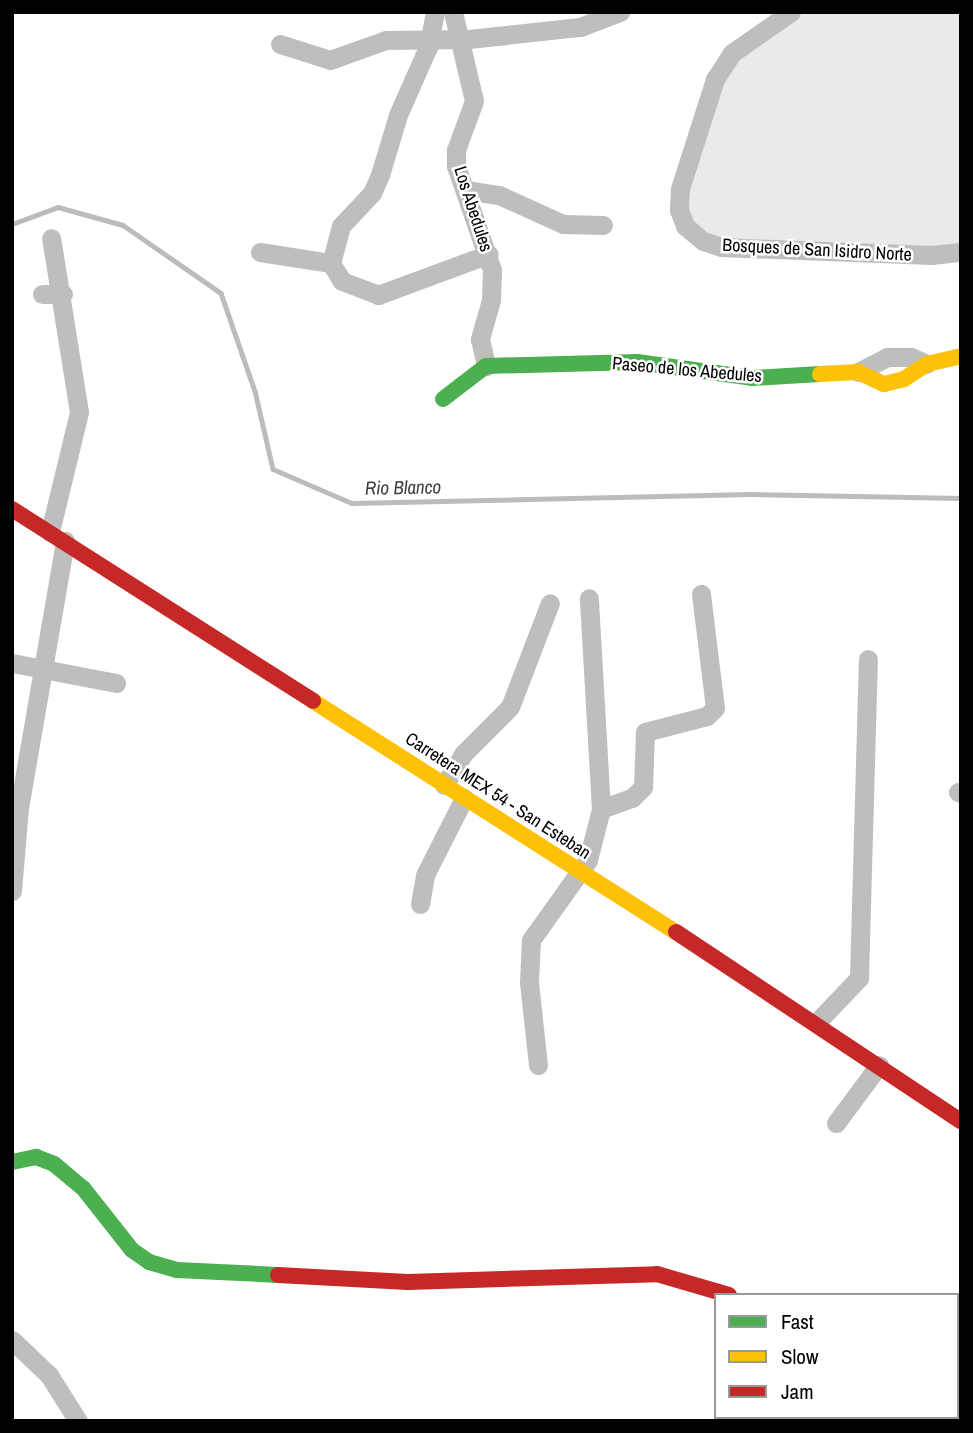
<!DOCTYPE html>
<html>
<head>
<meta charset="utf-8">
<style>
  body { margin:0 }
  #map { position:relative; width:973px; height:1433px; overflow:hidden; background:#fff; font-family:"Archivo Narrow",sans-serif }
  div>[style] { position:absolute }
  .green>* { inset:0; background:#eaeaea }
  .stream>* { height:4.5px; margin:-2.25px; padding:0 2.25px; transform-origin:2.25px; border-radius:2.25px; background:#bcbcbc }
  .street>* { height:19px; margin:-9.5px; padding:0 9.5px; transform-origin:9.5px; border-radius:9.5px; background:#bebebe }
  .fast>* { height:16px; margin:-8px; padding:0 8px; transform-origin:8px; border-radius:8px; background:#4caf50 }
  .slow>* { height:16px; margin:-8px; padding:0 8px; transform-origin:8px; border-radius:8px; background:#ffc107 }
  .jam>* { height:16px; margin:-8px; padding:0 8px; transform-origin:8px; border-radius:8px; background:#c62828 }
  span { translate:-50% -50%; white-space:nowrap; text-align:center; line-height:1.15; -webkit-text-stroke:5px #fff; paint-order:stroke }
  .street-label { font-size:18px; color:#000 }
  .water-label { font-size:19px; color:#404040; font-style:italic }
  .frame { position:absolute; inset:0; border:14px solid #000; pointer-events:none }
  .legend { position:absolute; left:714px; top:1293px; width:245px; height:126px; box-sizing:border-box; background:#fff; border:2px solid #999; margin:0; padding:9px 12px; list-style:none; font-size:21px; color:#000 }
  .legend li { display:flex; align-items:center; gap:14px; height:35px }
  .legend b { width:35px; border:2px solid #999 }
</style>
</head>
<body>
<div id="map">
  <div class="green">
    <div style="clip-path:polygon(786px 12px,961px 12px,961px 244px,954px 248px,710px 241px,686px 216px,677px 194px,718px 60px)"></div>
  </div>
  <div class="stream">
    <div style="left:12px;top:224px;width:49px;rotate:-20.3deg"></div>
    <div style="left:58px;top:207px;width:67px;rotate:15.5deg"></div>
    <div style="left:123px;top:225px;width:119px;rotate:34.8deg"></div>
    <div style="left:221px;top:293px;width:104px;rotate:70.9deg"></div>
    <div style="left:255px;top:391px;width:80px;rotate:77deg"></div>
    <div style="left:273px;top:469px;width:86px;rotate:23.3deg"></div>
    <div style="left:352px;top:503px;width:398px;rotate:-1.3deg"></div>
    <div style="left:750px;top:494px;width:211px;rotate:1.1deg"></div>
  </div>
  <div class="street">
    <div style="left:435px;top:12px;width:36px;rotate:101deg"></div>
    <div style="left:428px;top:47px;width:74px;rotate:113.8deg"></div>
    <div style="left:398px;top:115px;width:63px;rotate:106.7deg"></div>
    <div style="left:380px;top:175px;width:20px;rotate:114deg"></div>
    <div style="left:372px;top:193px;width:45px;rotate:133.2deg"></div>
    <div style="left:341px;top:226px;width:38px;rotate:105deg"></div>
    <div style="left:331px;top:263px;width:21px;rotate:59deg"></div>
    <div style="left:342px;top:281px;width:39px;rotate:21deg"></div>
    <div style="left:378px;top:295px;width:118px;rotate:-20.3deg"></div>
    <div style="left:453px;top:12px;width:91px;rotate:76.7deg"></div>
    <div style="left:474px;top:101px;width:52px;rotate:110.2deg"></div>
    <div style="left:456px;top:150px;width:16px;rotate:90deg"></div>
    <div style="left:456px;top:166px;width:110px;rotate:70.9deg"></div>
    <div style="left:492px;top:270px;width:30px;rotate:92deg"></div>
    <div style="left:491px;top:300px;width:41px;rotate:105.8deg"></div>
    <div style="left:480px;top:339px;width:28px;rotate:77deg"></div>
    <div style="left:791px;top:12px;width:72px;rotate:145.2deg"></div>
    <div style="left:732px;top:53px;width:31px;rotate:123deg"></div>
    <div style="left:715px;top:79px;width:115px;rotate:107.7deg"></div>
    <div style="left:680px;top:189px;width:21px;rotate:93deg"></div>
    <div style="left:679px;top:210px;width:17px;rotate:69deg"></div>
    <div style="left:685px;top:226px;width:23px;rotate:40deg"></div>
    <div style="left:703px;top:241px;width:19px;rotate:18deg"></div>
    <div style="left:721px;top:247px;width:210px;rotate:2.2deg"></div>
    <div style="left:931px;top:255px;width:30px;rotate:-6deg"></div>
    <div style="left:280px;top:44px;width:52px;rotate:17.7deg"></div>
    <div style="left:330px;top:60px;width:59px;rotate:-19.7deg"></div>
    <div style="left:386px;top:40px;width:83px;rotate:-0.7deg"></div>
    <div style="left:469px;top:39px;width:112px;rotate:-6.2deg"></div>
    <div style="left:580px;top:27px;width:43px;rotate:-20.6deg"></div>
    <div style="left:466px;top:190px;width:33px;rotate:9deg"></div>
    <div style="left:499px;top:195px;width:70px;rotate:24.4deg"></div>
    <div style="left:563px;top:224px;width:40px;rotate:1.4deg"></div>
    <div style="left:260px;top:252px;width:72px;rotate:8.8deg"></div>
    <div style="left:42px;top:294px;width:21px"></div>
    <div style="left:858px;top:372px;width:33px;rotate:-27deg"></div>
    <div style="left:887px;top:357px;width:24px"></div>
    <div style="left:911px;top:357px;width:17px;rotate:24deg"></div>
    <div style="left:50px;top:532px;width:123px;rotate:-76.4deg"></div>
    <div style="left:79px;top:412px;width:176px;rotate:-99.1deg"></div>
    <div style="left:12px;top:663px;width:106px;rotate:10.9deg"></div>
    <div style="left:444px;top:785px;width:36px;rotate:-58deg"></div>
    <div style="left:463px;top:754px;width:66px;rotate:-45deg"></div>
    <div style="left:510px;top:707px;width:111px;rotate:-69deg"></div>
    <div style="left:958px;top:792px;width:3px;rotate:18deg"></div>
    <div style="left:601px;top:809px;width:33px;rotate:-20deg"></div>
    <div style="left:632px;top:798px;width:16px;rotate:-45deg"></div>
    <div style="left:643px;top:787px;width:55px;rotate:-87.9deg"></div>
    <div style="left:645px;top:732px;width:64px;rotate:-14.5deg"></div>
    <div style="left:707px;top:716px;width:11px;rotate:-45deg"></div>
    <div style="left:715px;top:708px;width:115px;rotate:-97deg"></div>
    <div style="left:12px;top:891px;width:83px;rotate:-85.2deg"></div>
    <div style="left:19px;top:808px;width:271px;rotate:-80.2deg"></div>
    <div style="left:420px;top:904px;width:29px;rotate:-80deg"></div>
    <div style="left:425px;top:875px;width:86px;rotate:-63.1deg"></div>
    <div style="left:817px;top:1022px;width:61px;rotate:-46.3deg"></div>
    <div style="left:859px;top:978px;width:319px;rotate:-88.4deg"></div>
    <div style="left:538px;top:1065px;width:83px;rotate:-96.2deg"></div>
    <div style="left:529px;top:982px;width:42px;rotate:-87.3deg"></div>
    <div style="left:531px;top:940px;width:98px;rotate:-54.5deg"></div>
    <div style="left:588px;top:860px;width:53px;rotate:-75.7deg"></div>
    <div style="left:601px;top:809px;width:211px;rotate:-93.3deg"></div>
    <div style="left:836px;top:1123px;width:72px;rotate:-53.4deg"></div>
    <div style="left:12px;top:1340px;width:51px;rotate:43.4deg"></div>
    <div style="left:49px;top:1375px;width:54px;rotate:57.8deg"></div>
    <div style="left:858px;top:1417px;width:6px;rotate:39deg"></div>
  </div>
  <div class="fast">
    <div style="left:443px;top:399px;width:54px;rotate:-37.5deg"></div>
    <div style="left:486px;top:366px;width:151px;rotate:-1.5deg"></div>
    <div style="left:637px;top:362px;width:116px;rotate:7.9deg"></div>
    <div style="left:752px;top:378px;width:68px;rotate:-3.4deg"></div>
    <div style="left:12px;top:1162px;width:25px;rotate:-12deg"></div>
    <div style="left:36px;top:1157px;width:19px;rotate:21deg"></div>
    <div style="left:54px;top:1164px;width:38px;rotate:40deg"></div>
    <div style="left:83px;top:1188px;width:79px;rotate:51.7deg"></div>
    <div style="left:132px;top:1250px;width:21px;rotate:35deg"></div>
    <div style="left:149px;top:1262px;width:29px;rotate:16deg"></div>
    <div style="left:177px;top:1270px;width:101px;rotate:2.8deg"></div>
  </div>
  <div class="slow">
    <div style="left:820px;top:374px;width:38px;rotate:-3deg"></div>
    <div style="left:858px;top:372px;width:29px;rotate:25deg"></div>
    <div style="left:884px;top:384px;width:21px;rotate:-14deg"></div>
    <div style="left:904px;top:379px;width:27px;rotate:-33deg"></div>
    <div style="left:927px;top:364px;width:35px;rotate:-13deg"></div>
    <div style="left:313px;top:701px;width:430px;rotate:32.5deg"></div>
  </div>
  <div class="jam">
    <div style="left:12px;top:509px;width:357px;rotate:32.5deg"></div>
    <div style="left:676px;top:932px;width:342px;rotate:33.6deg"></div>
    <div style="left:278px;top:1275px;width:130px;rotate:3.1deg"></div>
    <div style="left:408px;top:1282px;width:249px;rotate:-1.8deg"></div>
    <div style="left:657px;top:1274px;width:75px;rotate:16.3deg"></div>
  </div>
  <div class="street-label">
    <span style="left:473px;top:209px;rotate:72deg">Los Abedules</span>
    <span style="left:817px;top:250px;rotate:3deg">Bosques de San Isidro Norte</span>
    <span style="left:687px;top:370px;rotate:5deg">Paseo de los Abedules</span>
    <span style="left:498px;top:796px;rotate:33deg">Carretera MEX 54 - San Esteban</span>
  </div>
  <div class="water-label">
    <span style="left:403px;top:488px;rotate:-1deg">Rio Blanco</span>
  </div>
  <div class="frame"></div>
  <ul class="legend">
  <li><b style="height:9px;background:#4caf50"></b>Fast</li>
  <li><b style="height:9px;background:#ffc107"></b>Slow</li>
  <li><b style="height:9px;background:#c62828"></b>Jam</li>
  </ul>
</div>
</body>
</html>
